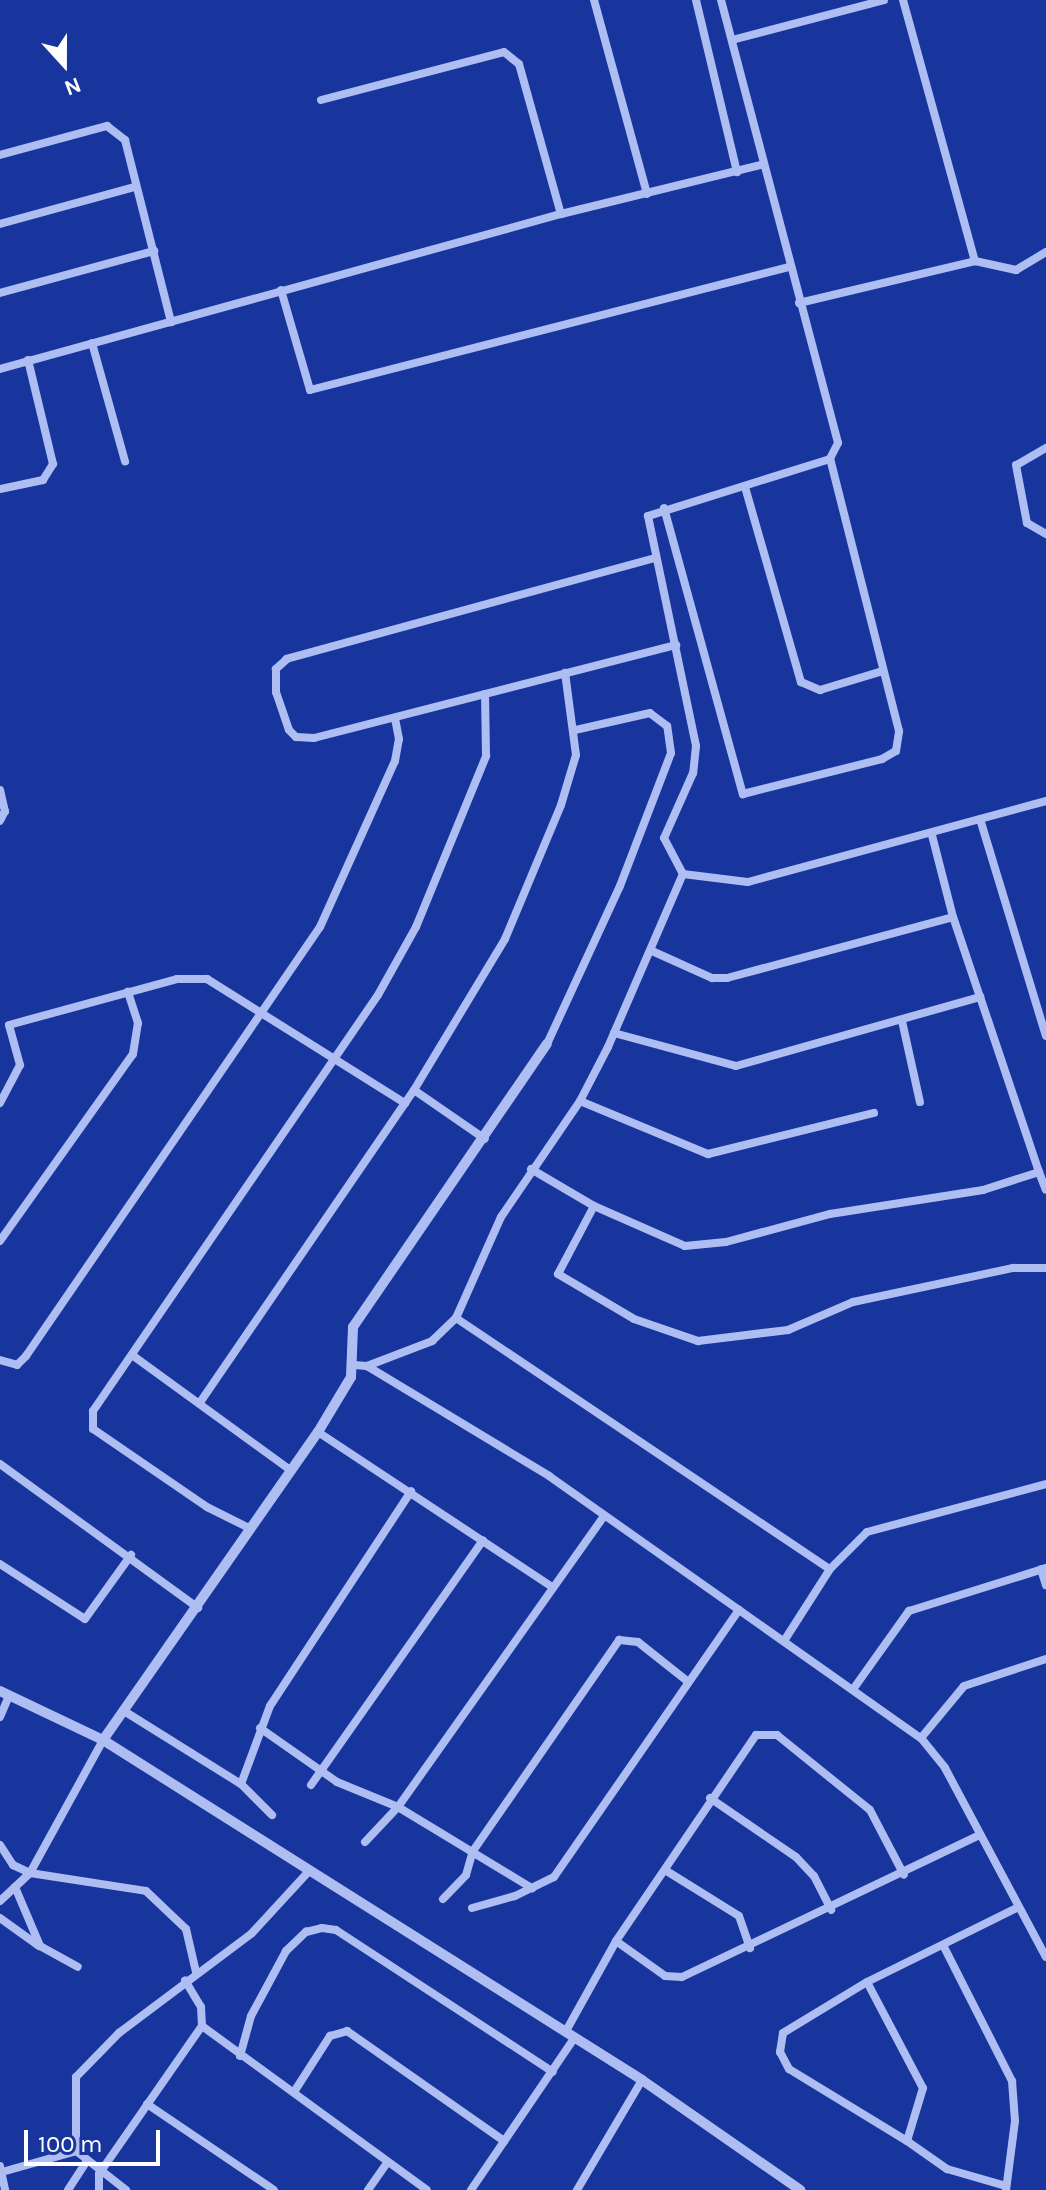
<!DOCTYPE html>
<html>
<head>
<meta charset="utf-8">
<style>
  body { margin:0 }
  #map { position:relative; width:1046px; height:2190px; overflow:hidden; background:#17359c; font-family:Karla,sans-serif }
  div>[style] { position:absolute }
  .minor>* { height:8px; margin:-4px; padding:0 4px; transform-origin:4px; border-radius:4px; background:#aebef2 }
  .tertiary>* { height:10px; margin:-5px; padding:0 5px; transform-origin:5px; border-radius:5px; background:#aebef2 }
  span { translate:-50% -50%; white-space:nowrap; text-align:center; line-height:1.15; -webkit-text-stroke:7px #17359c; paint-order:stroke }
  .north { position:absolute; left:24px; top:24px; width:80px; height:80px; -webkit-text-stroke:6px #17359c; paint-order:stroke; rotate:159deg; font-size:22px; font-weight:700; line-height:32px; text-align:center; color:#fff }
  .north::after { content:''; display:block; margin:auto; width:28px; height:36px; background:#fff; clip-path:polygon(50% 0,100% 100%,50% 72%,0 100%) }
  .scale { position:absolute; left:24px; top:2130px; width:136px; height:36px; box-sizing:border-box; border:4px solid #fff; border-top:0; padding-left:10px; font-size:24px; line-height:28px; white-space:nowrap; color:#fff; -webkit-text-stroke:6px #17359c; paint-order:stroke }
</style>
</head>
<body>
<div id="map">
  <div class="minor">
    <div style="left:594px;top:0;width:201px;rotate:74.7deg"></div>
    <div style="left:696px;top:0;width:177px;rotate:76.6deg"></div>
    <div style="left:721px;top:0;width:458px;rotate:75.2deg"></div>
    <div style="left:838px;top:443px;width:18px;rotate:117deg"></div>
    <div style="left:830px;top:459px;width:191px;rotate:162.6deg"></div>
    <div style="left:648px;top:516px;width:235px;rotate:78.2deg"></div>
    <div style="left:696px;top:746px;width:27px;rotate:96deg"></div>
    <div style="left:693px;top:773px;width:71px;rotate:114deg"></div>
    <div style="left:664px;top:838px;width:41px;rotate:62.2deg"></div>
    <div style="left:683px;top:874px;width:65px;rotate:7deg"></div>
    <div style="left:748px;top:882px;width:309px;rotate:-15.2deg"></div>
    <div style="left:903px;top:0;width:271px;rotate:74.6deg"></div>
    <div style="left:732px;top:40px;width:157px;rotate:-14.7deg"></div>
    <div style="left:321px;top:100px;width:189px;rotate:-14.7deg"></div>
    <div style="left:504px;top:52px;width:19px;rotate:39deg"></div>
    <div style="left:519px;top:64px;width:156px;rotate:74.4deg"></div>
    <div style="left:0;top:155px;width:111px;rotate:-15.2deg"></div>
    <div style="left:107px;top:126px;width:23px;rotate:38deg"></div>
    <div style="left:125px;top:140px;width:188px;rotate:75.8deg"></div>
    <div style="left:0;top:224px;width:139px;rotate:-15.4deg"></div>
    <div style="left:281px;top:290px;width:104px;rotate:73.8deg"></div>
    <div style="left:310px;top:390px;width:494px;rotate:-14.4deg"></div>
    <div style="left:0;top:293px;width:160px;rotate:-15.3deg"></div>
    <div style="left:799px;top:303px;width:181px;rotate:-13.4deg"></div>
    <div style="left:975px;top:261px;width:42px;rotate:12.4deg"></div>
    <div style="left:1016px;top:270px;width:35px;rotate:-31deg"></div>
    <div style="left:92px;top:343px;width:123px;rotate:74.4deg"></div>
    <div style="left:0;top:369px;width:582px;rotate:-15.45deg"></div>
    <div style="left:561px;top:214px;width:209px;rotate:-13.8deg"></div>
    <div style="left:1046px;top:448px;width:34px;rotate:150deg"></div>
    <div style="left:1016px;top:465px;width:59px;rotate:79.3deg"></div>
    <div style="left:1027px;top:523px;width:22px;rotate:30deg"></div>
    <div style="left:745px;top:487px;width:203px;rotate:74deg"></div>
    <div style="left:801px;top:682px;width:21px;rotate:23deg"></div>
    <div style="left:820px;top:690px;width:66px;rotate:-16.8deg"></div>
    <div style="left:0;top:489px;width:44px;rotate:-11.8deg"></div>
    <div style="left:43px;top:480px;width:19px;rotate:-58deg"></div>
    <div style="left:53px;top:464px;width:107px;rotate:-103.5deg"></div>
    <div style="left:664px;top:508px;width:297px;rotate:74.6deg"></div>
    <div style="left:743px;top:794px;width:143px;rotate:-14.1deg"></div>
    <div style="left:882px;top:759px;width:16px;rotate:-30deg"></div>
    <div style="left:896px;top:751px;width:20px;rotate:-81deg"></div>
    <div style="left:899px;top:731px;width:281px;rotate:-104.2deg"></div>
    <div style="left:655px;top:558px;width:382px;rotate:164.7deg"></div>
    <div style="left:287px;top:659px;width:15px;rotate:138deg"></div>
    <div style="left:276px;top:669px;width:23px;rotate:90deg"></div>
    <div style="left:276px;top:692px;width:40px;rotate:71.1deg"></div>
    <div style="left:289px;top:730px;width:10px;rotate:45deg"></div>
    <div style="left:296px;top:737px;width:18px;rotate:3deg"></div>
    <div style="left:314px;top:738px;width:374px;rotate:-14.4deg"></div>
    <div style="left:0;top:790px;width:22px;rotate:77deg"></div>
    <div style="left:5px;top:811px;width:11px;rotate:117deg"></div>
    <div style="left:980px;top:819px;width:227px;rotate:73.1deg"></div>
    <div style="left:652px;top:951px;width:66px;rotate:24.2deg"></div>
    <div style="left:712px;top:978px;width:15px"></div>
    <div style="left:727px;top:978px;width:234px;rotate:-15.1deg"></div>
    <div style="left:953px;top:917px;width:85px;rotate:-104.4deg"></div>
    <div style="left:902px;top:1021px;width:83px;rotate:77.5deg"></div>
    <div style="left:614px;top:1033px;width:126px;rotate:15.1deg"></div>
    <div style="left:736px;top:1066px;width:254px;rotate:-15.8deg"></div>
    <div style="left:980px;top:997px;width:84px;rotate:-108.6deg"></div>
    <div style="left:547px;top:1044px;width:174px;rotate:-65.2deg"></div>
    <div style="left:620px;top:886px;width:142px;rotate:-69deg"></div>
    <div style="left:671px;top:753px;width:27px;rotate:-98deg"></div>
    <div style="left:667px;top:726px;width:21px;rotate:-143deg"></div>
    <div style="left:650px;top:713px;width:76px;rotate:167.1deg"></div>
    <div style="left:414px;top:1090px;width:176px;rotate:-58.9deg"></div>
    <div style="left:505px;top:939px;width:145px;rotate:-67.3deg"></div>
    <div style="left:561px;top:805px;width:52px;rotate:-73.3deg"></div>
    <div style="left:576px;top:755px;width:83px;rotate:-97.6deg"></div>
    <div style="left:580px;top:1101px;width:139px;rotate:22.5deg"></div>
    <div style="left:708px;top:1154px;width:171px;rotate:-13.9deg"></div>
    <div style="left:0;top:1103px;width:43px;rotate:-62.2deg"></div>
    <div style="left:20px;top:1065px;width:41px;rotate:-105.4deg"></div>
    <div style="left:9px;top:1025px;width:174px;rotate:-15.3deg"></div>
    <div style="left:177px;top:979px;width:30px"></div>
    <div style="left:207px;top:979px;width:234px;rotate:32.1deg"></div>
    <div style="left:405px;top:1103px;width:16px;rotate:-55deg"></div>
    <div style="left:414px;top:1090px;width:86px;rotate:34.6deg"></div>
    <div style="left:531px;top:1169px;width:73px;rotate:30.4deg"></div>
    <div style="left:594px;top:1206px;width:99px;rotate:23.7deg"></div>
    <div style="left:685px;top:1246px;width:41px;rotate:-5.6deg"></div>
    <div style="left:726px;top:1242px;width:108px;rotate:-15.1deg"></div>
    <div style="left:830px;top:1214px;width:155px;rotate:-8.9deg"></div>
    <div style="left:983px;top:1190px;width:59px;rotate:-17.8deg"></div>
    <div style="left:1039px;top:1172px;width:185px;rotate:-108.6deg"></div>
    <div style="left:1039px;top:1172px;width:19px;rotate:69deg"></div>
    <div style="left:594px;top:1206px;width:77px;rotate:117.9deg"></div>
    <div style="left:558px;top:1274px;width:88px;rotate:30.6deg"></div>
    <div style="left:634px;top:1319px;width:68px;rotate:19deg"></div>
    <div style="left:698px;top:1341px;width:91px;rotate:-7deg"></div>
    <div style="left:788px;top:1330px;width:71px;rotate:-23.3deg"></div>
    <div style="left:853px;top:1302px;width:164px;rotate:-12deg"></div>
    <div style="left:1013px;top:1268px;width:33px"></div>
    <div style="left:0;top:1241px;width:229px;rotate:-54.6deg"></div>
    <div style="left:133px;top:1054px;width:31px;rotate:-81deg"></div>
    <div style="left:138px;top:1023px;width:33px;rotate:-108deg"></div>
    <div style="left:456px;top:1318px;width:450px;rotate:33.9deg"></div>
    <div style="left:132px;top:1355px;width:195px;rotate:36deg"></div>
    <div style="left:0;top:1360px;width:18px;rotate:16deg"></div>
    <div style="left:17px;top:1365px;width:13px;rotate:-45deg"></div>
    <div style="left:26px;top:1356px;width:520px;rotate:-55.58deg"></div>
    <div style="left:320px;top:927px;width:182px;rotate:-65.7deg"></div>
    <div style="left:395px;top:761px;width:22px;rotate:-80deg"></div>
    <div style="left:399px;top:739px;width:20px;rotate:-101deg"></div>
    <div style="left:354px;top:1365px;width:13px;rotate:4deg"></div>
    <div style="left:367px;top:1366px;width:213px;rotate:31.1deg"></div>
    <div style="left:549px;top:1476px;width:455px;rotate:35.2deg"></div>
    <div style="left:921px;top:1738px;width:38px;rotate:51deg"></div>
    <div style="left:945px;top:1768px;width:214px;rotate:61.9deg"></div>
    <div style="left:367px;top:1366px;width:70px;rotate:-21deg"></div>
    <div style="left:432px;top:1341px;width:33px;rotate:-44deg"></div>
    <div style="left:456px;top:1318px;width:111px;rotate:-66deg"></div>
    <div style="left:501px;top:1217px;width:140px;rotate:-55.7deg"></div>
    <div style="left:580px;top:1101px;width:61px;rotate:-62.6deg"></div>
    <div style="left:608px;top:1047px;width:189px;rotate:-66.6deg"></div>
    <div style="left:201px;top:1401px;width:361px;rotate:-55.6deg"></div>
    <div style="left:318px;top:1432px;width:279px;rotate:33.5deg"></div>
    <div style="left:0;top:1464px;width:245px;rotate:36deg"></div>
    <div style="left:251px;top:1529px;width:49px;rotate:-153.4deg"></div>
    <div style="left:207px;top:1507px;width:138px;rotate:-145.6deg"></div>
    <div style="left:93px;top:1429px;width:18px;rotate:-90deg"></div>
    <div style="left:93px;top:1411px;width:504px;rotate:-55.59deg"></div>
    <div style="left:378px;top:995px;width:78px;rotate:-60.8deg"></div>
    <div style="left:416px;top:927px;width:185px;rotate:-67.7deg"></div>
    <div style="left:486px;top:756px;width:62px;rotate:-90.9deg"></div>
    <div style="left:0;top:1564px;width:101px;rotate:32.9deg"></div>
    <div style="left:85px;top:1619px;width:79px;rotate:-54.3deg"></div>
    <div style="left:1041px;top:1569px;width:17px;rotate:73deg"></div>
    <div style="left:784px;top:1641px;width:85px;rotate:-57.4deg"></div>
    <div style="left:830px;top:1569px;width:52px;rotate:-45deg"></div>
    <div style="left:867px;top:1532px;width:185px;rotate:-15deg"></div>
    <div style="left:854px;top:1688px;width:95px;rotate:-54.5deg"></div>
    <div style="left:909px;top:1611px;width:144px;rotate:-17.4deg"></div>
    <div style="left:124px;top:1711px;width:138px;rotate:32deg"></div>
    <div style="left:241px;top:1784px;width:44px;rotate:45deg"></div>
    <div style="left:0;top:1717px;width:23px;rotate:-67deg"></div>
    <div style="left:260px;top:1728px;width:94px;rotate:35deg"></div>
    <div style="left:337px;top:1782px;width:66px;rotate:22.3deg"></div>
    <div style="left:398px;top:1807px;width:157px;rotate:31.2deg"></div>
    <div style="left:921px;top:1738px;width:67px;rotate:-50.4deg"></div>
    <div style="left:964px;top:1686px;width:86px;rotate:-18.2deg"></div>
    <div style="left:241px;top:1784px;width:83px;rotate:-69.6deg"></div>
    <div style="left:270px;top:1706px;width:257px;rotate:-56.7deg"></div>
    <div style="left:311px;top:1785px;width:299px;rotate:-54.9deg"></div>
    <div style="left:710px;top:1798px;width:104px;rotate:34.5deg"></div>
    <div style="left:796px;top:1857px;width:26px;rotate:47deg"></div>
    <div style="left:814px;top:1876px;width:38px;rotate:63deg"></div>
    <div style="left:365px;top:1842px;width:48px;rotate:-46.7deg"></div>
    <div style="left:398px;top:1807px;width:357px;rotate:-54.7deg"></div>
    <div style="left:0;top:1845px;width:24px;rotate:57deg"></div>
    <div style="left:13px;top:1865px;width:19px;rotate:25deg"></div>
    <div style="left:30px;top:1873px;width:117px;rotate:8.8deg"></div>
    <div style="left:146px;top:1891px;width:55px;rotate:43.5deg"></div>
    <div style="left:186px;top:1929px;width:44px;rotate:76.9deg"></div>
    <div style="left:665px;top:1870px;width:87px;rotate:31.9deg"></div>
    <div style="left:739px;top:1916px;width:34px;rotate:71deg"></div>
    <div style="left:15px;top:1887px;width:64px;rotate:67deg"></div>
    <div style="left:40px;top:1946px;width:43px;rotate:28.9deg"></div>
    <div style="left:443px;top:1899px;width:33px;rotate:-46deg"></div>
    <div style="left:466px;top:1875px;width:25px;rotate:-74deg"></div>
    <div style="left:473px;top:1851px;width:257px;rotate:-55.3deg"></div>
    <div style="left:619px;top:1640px;width:19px;rotate:6deg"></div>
    <div style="left:638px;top:1642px;width:63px;rotate:38.5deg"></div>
    <div style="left:0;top:1901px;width:41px;rotate:-43deg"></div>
    <div style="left:30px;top:1873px;width:152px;rotate:-61.2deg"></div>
    <div style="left:472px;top:1908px;width:45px;rotate:-15.6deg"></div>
    <div style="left:515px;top:1896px;width:43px;rotate:-26deg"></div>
    <div style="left:554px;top:1877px;width:325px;rotate:-55.3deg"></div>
    <div style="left:0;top:1918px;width:48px;rotate:35.7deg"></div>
    <div style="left:616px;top:1941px;width:60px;rotate:35.5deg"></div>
    <div style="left:665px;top:1976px;width:17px;rotate:3deg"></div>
    <div style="left:682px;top:1977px;width:330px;rotate:-25.5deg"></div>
    <div style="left:943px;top:1945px;width:153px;rotate:63.1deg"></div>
    <div style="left:1012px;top:2081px;width:40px;rotate:85.7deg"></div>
    <div style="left:1015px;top:2121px;width:70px;rotate:97.4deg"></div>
    <div style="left:867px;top:1982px;width:120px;rotate:62.2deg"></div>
    <div style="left:923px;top:2088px;width:55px;rotate:106.8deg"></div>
    <div style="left:907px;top:2141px;width:138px;rotate:-148.6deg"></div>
    <div style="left:789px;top:2069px;width:19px;rotate:-118deg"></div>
    <div style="left:780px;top:2052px;width:19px;rotate:-81deg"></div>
    <div style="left:783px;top:2033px;width:98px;rotate:-31.3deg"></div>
    <div style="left:867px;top:1982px;width:169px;rotate:-26.3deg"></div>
    <div style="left:202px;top:2026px;width:278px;rotate:36.1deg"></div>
    <div style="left:566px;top:2031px;width:103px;rotate:-60.9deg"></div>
    <div style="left:616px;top:1941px;width:249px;rotate:-55.8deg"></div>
    <div style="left:756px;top:1735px;width:21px"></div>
    <div style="left:777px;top:1735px;width:119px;rotate:38.9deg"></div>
    <div style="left:870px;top:1810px;width:73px;rotate:62.4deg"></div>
    <div style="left:240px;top:2056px;width:41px;rotate:-74.6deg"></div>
    <div style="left:251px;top:2016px;width:74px;rotate:-61.7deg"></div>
    <div style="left:286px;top:1951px;width:28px;rotate:-44deg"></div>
    <div style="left:306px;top:1932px;width:16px;rotate:-14deg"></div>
    <div style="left:322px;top:1928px;width:14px;rotate:8deg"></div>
    <div style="left:336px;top:1930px;width:259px;rotate:33.2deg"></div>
    <div style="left:294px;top:2092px;width:67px;rotate:-57.3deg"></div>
    <div style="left:330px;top:2036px;width:18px;rotate:-16deg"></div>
    <div style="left:347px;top:2031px;width:192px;rotate:35deg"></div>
    <div style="left:147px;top:2104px;width:153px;rotate:34.1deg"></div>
    <div style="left:907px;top:2141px;width:49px;rotate:35deg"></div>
    <div style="left:947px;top:2169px;width:61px;rotate:16.1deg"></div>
    <div style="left:0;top:2166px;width:25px;rotate:78deg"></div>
    <div style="left:2px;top:2172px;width:77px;rotate:-15.8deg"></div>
    <div style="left:68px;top:2190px;width:35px;rotate:-57deg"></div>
    <div style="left:99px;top:2190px;width:16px;rotate:-90deg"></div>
    <div style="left:99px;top:2174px;width:180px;rotate:-55.2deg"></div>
    <div style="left:202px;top:2026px;width:19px;rotate:-93deg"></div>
    <div style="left:201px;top:2007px;width:31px;rotate:-121deg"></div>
    <div style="left:126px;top:2190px;width:63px;rotate:-142deg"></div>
    <div style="left:76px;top:2151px;width:74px;rotate:-90deg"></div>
    <div style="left:76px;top:2077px;width:62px;rotate:-45.7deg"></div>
    <div style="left:119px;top:2033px;width:166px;rotate:-36.9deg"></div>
    <div style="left:252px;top:1933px;width:84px;rotate:-47.4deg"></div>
    <div style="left:368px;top:2190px;width:33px;rotate:-55deg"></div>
    <div style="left:471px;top:2190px;width:185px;rotate:-55.8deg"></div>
    <div style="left:577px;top:2190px;width:128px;rotate:-59.4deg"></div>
  </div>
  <div class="tertiary">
    <div style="left:0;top:1691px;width:114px;rotate:25.4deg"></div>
    <div style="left:103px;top:1740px;width:637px;rotate:32.24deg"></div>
    <div style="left:642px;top:2080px;width:193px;rotate:34.8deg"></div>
    <div style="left:103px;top:1740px;width:376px;rotate:-55.1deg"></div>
    <div style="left:318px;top:1432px;width:64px;rotate:-59deg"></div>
    <div style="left:351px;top:1377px;width:50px;rotate:-87.7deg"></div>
    <div style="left:353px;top:1327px;width:343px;rotate:-55.6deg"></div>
  </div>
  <div class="north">N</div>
  <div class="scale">100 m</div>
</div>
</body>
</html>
